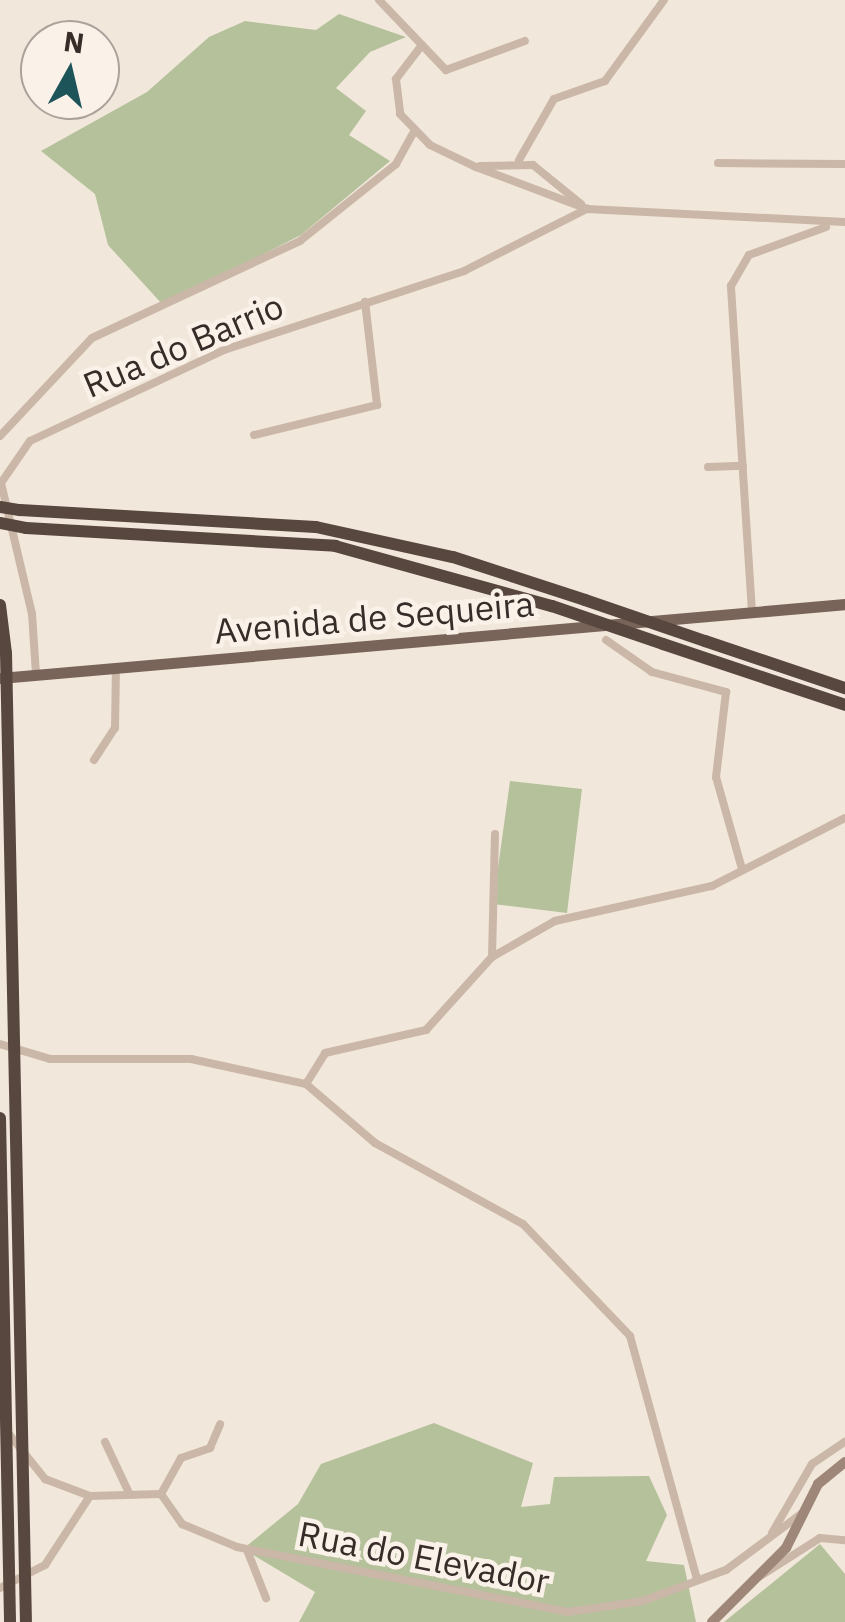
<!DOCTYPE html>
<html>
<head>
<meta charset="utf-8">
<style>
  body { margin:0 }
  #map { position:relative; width:845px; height:1622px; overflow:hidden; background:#f2e7db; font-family:"IBM Plex Sans",sans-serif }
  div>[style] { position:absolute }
  .green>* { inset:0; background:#b4c19b }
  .street>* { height:8px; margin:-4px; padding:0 4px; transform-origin:4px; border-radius:4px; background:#cab7a7 }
  .secondary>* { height:10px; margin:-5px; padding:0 5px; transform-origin:5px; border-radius:5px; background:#9e8678 }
  .primary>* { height:11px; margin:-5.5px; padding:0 5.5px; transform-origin:5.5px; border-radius:5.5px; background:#796459 }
  .highway>* { height:12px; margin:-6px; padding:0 6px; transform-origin:6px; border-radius:6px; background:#58473f }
  .highway-bridge>* { height:12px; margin:-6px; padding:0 6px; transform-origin:6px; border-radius:6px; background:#58473f }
  span { translate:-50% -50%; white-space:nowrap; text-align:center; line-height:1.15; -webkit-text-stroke:9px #faf1e8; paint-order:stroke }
  .street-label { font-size:35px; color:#372c28 }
  .north { position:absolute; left:20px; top:20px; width:100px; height:100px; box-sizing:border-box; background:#faf1e8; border:2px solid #aca29b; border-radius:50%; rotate:8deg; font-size:28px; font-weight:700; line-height:40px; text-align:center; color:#372c28 }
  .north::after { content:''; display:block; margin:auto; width:35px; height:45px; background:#1d5459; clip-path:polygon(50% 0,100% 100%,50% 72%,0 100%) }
</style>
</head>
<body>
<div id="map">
  <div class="green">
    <div style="clip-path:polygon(339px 14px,406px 37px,370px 52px,336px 88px,366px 111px,349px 135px,390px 161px,301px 235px,163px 305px,108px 245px,95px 194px,41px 151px,147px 92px,209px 37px,245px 21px,316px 30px)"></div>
    <div style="clip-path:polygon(510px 781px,582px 789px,567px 913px,493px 904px)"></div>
    <div style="clip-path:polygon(434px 1423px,533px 1463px,521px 1507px,550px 1504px,554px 1477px,649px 1476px,667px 1515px,646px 1561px,684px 1565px,696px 1622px,299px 1622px,315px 1592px,243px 1549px,298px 1504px,321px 1464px)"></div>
    <div style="clip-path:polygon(820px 1544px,845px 1574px,845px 1622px,724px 1622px)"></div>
  </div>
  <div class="street">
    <div style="left:379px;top:0;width:97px;rotate:46.3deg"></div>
    <div style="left:446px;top:70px;width:84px;rotate:-20.2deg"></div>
    <div style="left:422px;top:45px;width:43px;rotate:127.4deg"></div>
    <div style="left:396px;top:79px;width:35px;rotate:83deg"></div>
    <div style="left:400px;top:114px;width:43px;rotate:45.9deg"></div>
    <div style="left:430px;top:145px;width:51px;rotate:25.6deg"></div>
    <div style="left:476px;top:167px;width:119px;rotate:20.7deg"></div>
    <div style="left:587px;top:209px;width:258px;rotate:2.9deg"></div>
    <div style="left:519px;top:160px;width:70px;rotate:-60.2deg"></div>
    <div style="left:554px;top:99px;width:54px;rotate:-19.4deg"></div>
    <div style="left:605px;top:81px;width:100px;rotate:-53.9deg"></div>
    <div style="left:718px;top:163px;width:127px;rotate:0.5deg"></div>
    <div style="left:480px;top:166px;width:53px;rotate:-1.1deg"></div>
    <div style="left:533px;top:165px;width:62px;rotate:39.1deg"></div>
    <div style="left:254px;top:435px;width:127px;rotate:-13.7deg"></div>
    <div style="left:377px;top:405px;width:104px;rotate:-96.6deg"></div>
    <div style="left:0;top:436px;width:134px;rotate:-46.8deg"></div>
    <div style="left:92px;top:338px;width:230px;rotate:-25deg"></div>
    <div style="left:300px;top:241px;width:123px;rotate:-38.7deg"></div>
    <div style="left:396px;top:164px;width:37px;rotate:-61deg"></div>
    <div style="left:708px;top:467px;width:35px;rotate:-2deg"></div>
    <div style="left:752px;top:612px;width:327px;rotate:-93.7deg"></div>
    <div style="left:731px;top:286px;width:36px;rotate:-60deg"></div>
    <div style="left:749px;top:255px;width:82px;rotate:-20deg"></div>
    <div style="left:606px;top:640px;width:56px;rotate:34.8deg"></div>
    <div style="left:652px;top:672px;width:77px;rotate:15.1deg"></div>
    <div style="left:726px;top:692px;width:86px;rotate:96.7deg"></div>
    <div style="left:716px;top:777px;width:96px;rotate:74.2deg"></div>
    <div style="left:36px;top:674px;width:60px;rotate:-93.8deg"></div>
    <div style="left:32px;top:614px;width:135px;rotate:-103.3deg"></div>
    <div style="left:1px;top:483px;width:51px;rotate:-55.4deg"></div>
    <div style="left:30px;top:441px;width:214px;rotate:-25.1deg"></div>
    <div style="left:224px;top:350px;width:253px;rotate:-18.2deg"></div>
    <div style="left:464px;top:271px;width:138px;rotate:-26.8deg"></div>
    <div style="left:94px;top:760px;width:38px;rotate:-57deg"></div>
    <div style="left:115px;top:728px;width:61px;rotate:-89.1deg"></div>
    <div style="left:492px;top:957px;width:123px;rotate:-88.6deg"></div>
    <div style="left:0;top:1044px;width:52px;rotate:16.7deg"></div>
    <div style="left:50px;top:1059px;width:141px"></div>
    <div style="left:191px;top:1059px;width:118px;rotate:12.3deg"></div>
    <div style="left:306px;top:1084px;width:91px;rotate:40.5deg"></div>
    <div style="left:375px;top:1143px;width:169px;rotate:28.7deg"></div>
    <div style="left:523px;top:1224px;width:155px;rotate:46.3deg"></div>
    <div style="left:630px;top:1336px;width:253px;rotate:74.6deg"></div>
    <div style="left:306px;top:1084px;width:36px;rotate:-58deg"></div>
    <div style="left:325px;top:1053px;width:104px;rotate:-12.8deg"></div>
    <div style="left:426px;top:1030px;width:98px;rotate:-47.9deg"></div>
    <div style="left:492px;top:957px;width:73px;rotate:-29.7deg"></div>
    <div style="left:555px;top:921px;width:161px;rotate:-12.6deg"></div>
    <div style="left:712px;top:886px;width:149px;rotate:-27.1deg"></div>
    <div style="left:9px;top:1434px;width:58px;rotate:51.3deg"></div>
    <div style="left:45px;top:1479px;width:48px;rotate:20.7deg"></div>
    <div style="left:90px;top:1496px;width:71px;rotate:-1.6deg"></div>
    <div style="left:161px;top:1494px;width:37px;rotate:55deg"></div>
    <div style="left:182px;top:1524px;width:60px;rotate:22.7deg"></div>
    <div style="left:237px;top:1547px;width:336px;rotate:11.1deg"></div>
    <div style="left:567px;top:1612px;width:77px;rotate:-8.2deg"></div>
    <div style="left:643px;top:1601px;width:89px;rotate:-20.5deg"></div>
    <div style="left:726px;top:1570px;width:94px;rotate:-36.7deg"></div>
    <div style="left:105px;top:1442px;width:56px;rotate:64.8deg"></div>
    <div style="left:161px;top:1494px;width:41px;rotate:-60.9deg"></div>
    <div style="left:181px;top:1458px;width:31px;rotate:-19deg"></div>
    <div style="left:210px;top:1448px;width:26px;rotate:-67deg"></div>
    <div style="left:772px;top:1533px;width:80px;rotate:-59.9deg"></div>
    <div style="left:812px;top:1464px;width:40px;rotate:-34deg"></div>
    <div style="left:247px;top:1550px;width:52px;rotate:68.4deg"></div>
    <div style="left:754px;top:1580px;width:78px;rotate:-32.5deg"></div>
    <div style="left:820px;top:1538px;width:25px;rotate:5deg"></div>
    <div style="left:0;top:1588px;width:51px;rotate:-27.1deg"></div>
    <div style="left:45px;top:1565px;width:82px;rotate:-56.9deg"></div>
  </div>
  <div class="secondary">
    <div style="left:712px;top:1622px;width:105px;rotate:-45deg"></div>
    <div style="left:786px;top:1548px;width:72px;rotate:-63.4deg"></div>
    <div style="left:818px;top:1484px;width:35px;rotate:-39deg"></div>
  </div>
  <div class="primary">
    <div style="left:0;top:678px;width:848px;rotate:-5deg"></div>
  </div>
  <div class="highway">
    <div style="left:20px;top:510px;width:296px;rotate:3.3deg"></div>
    <div style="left:316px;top:527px;width:140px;rotate:12.4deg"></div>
    <div style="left:453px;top:557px;width:139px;rotate:18deg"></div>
    <div style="left:26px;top:528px;width:310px;rotate:3.3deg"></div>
    <div style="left:335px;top:546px;width:225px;rotate:15.5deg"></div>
    <div style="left:0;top:605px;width:48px;rotate:82.9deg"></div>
    <div style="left:705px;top:641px;width:148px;rotate:18.6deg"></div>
    <div style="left:663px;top:644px;width:192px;rotate:18.5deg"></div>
  </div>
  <div class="highway-bridge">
    <div style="left:0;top:507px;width:20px;rotate:9deg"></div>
    <div style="left:0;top:523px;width:26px;rotate:11deg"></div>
    <div style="left:585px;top:600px;width:127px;rotate:18.9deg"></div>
    <div style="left:552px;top:606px;width:117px;rotate:18.9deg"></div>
    <div style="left:6px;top:653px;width:969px;rotate:88.82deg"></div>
    <div style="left:0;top:1118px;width:504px;rotate:88.86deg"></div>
  </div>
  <div class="street-label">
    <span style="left:183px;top:345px;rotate:-23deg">Rua do Barrio</span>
    <span style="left:374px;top:617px;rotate:-5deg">Avenida de Sequeira</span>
    <span style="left:424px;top:1557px;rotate:11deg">Rua do Elevador</span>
  </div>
  <div class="north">N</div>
</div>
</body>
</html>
